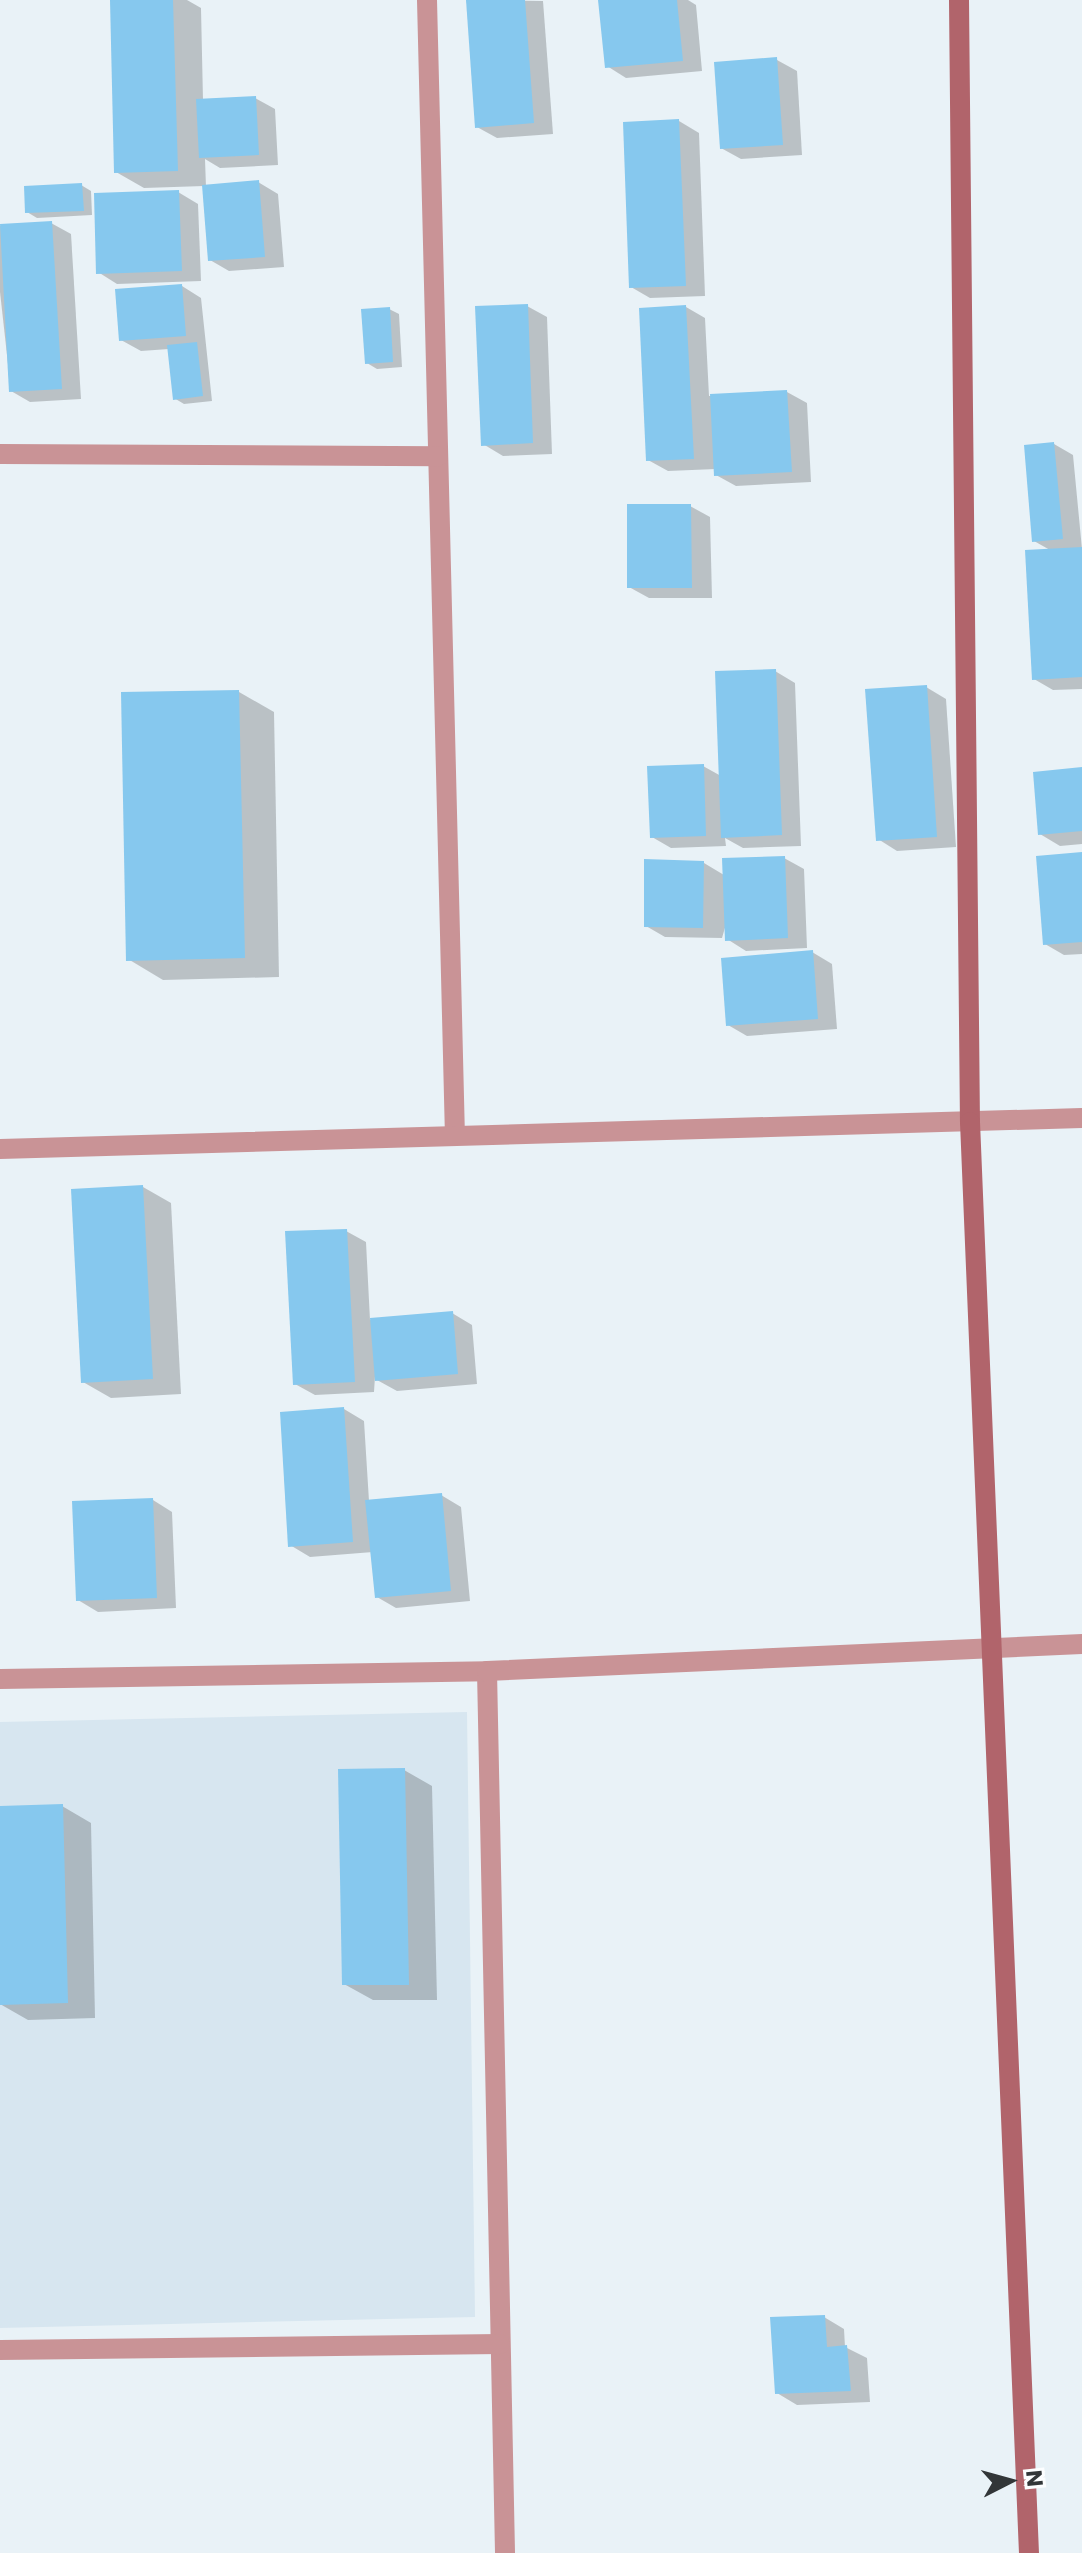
<!DOCTYPE html>
<html>
<head>
<meta charset="utf-8">
<style>
  body { margin:0 }
  #map { position:relative; width:1082px; height:2553px; overflow:hidden; background:#e9f2f7; font-family:Poppins,sans-serif }
  div>[style] { position:absolute }
  .built>* { inset:0; background:#d7e6f0 }
  .shadow>* { inset:0; background:#0003 }
  .building>* { inset:0; background:#86c8ee }
  .street>* { height:20px; margin:-10px; padding:0 10px; transform-origin:10px; border-radius:10px; background:#c99396 }
  .secondary>* { height:20px; margin:-10px; padding:0 10px; transform-origin:10px; border-radius:10px; background:#b1646b }
  span { translate:-50% -50%; white-space:nowrap; text-align:center; line-height:1.15; -webkit-text-stroke:7px #fcfeff; paint-order:stroke }
  .north { position:absolute; left:970px; top:2441px; width:80px; height:80px; -webkit-text-stroke:6px #fcfeff; paint-order:stroke; rotate:84deg; font-size:22px; font-weight:700; line-height:32px; text-align:center; color:#323638 }
  .north::after { content:''; display:block; margin:auto; width:28px; height:36px; background:#323638; clip-path:polygon(50% 0,100% 100%,50% 72%,0 100%) }
</style>
</head>
<body>
<div id="map">
  <div class="built">
    <div style="clip-path:polygon(467px 1712px,475px 2317px,0 2328px,0 1722px)"></div>
  </div>
  <div class="shadow">
    <div style="clip-path:polygon(112px 0,187px 0,201px 8px,203px 100px,255px 98px,275px 109px,278px 165px,220px 168px,205px 159px,206px 187px,258px 182px,278px 194px,284px 267px,229px 271px,210px 260px,204px 186px,144px 188px,116px 172px)"></div>
    <div style="clip-path:polygon(468px 0,543px 1px,553px 134px,497px 138px,477px 127px)"></div>
    <div style="clip-path:polygon(601px 0,688px 0,696px 5px,702px 71px,626px 78px,607px 66px)"></div>
    <div style="clip-path:polygon(777px 60px,797px 71px,802px 155px,741px 159px,721px 148px)"></div>
    <div style="clip-path:polygon(679px 121px,699px 133px,705px 296px,650px 298px,631px 287px)"></div>
    <div style="clip-path:polygon(81px 185px,91px 191px,92px 215px,37px 218px,27px 212px)"></div>
    <div style="clip-path:polygon(178px 192px,198px 204px,201px 281px,117px 284px,98px 272px)"></div>
    <div style="clip-path:polygon(51px 223px,71px 234px,81px 399px,30px 402px,11px 391px,0 292px,0 226px)"></div>
    <div style="clip-path:polygon(182px 286px,201px 298px,212px 401px,184px 404px,174px 398px,169px 349px,141px 351px,121px 340px)"></div>
    <div style="clip-path:polygon(527px 306px,547px 317px,552px 454px,503px 456px,483px 444px)"></div>
    <div style="clip-path:polygon(686px 307px,705px 318px,709px 396px,787px 392px,807px 403px,811px 482px,736px 486px,716px 475px,716px 469px,668px 471px,648px 460px)"></div>
    <div style="clip-path:polygon(389px 309px,399px 314px,402px 367px,377px 369px,367px 363px)"></div>
    <div style="clip-path:polygon(1054px 444px,1073px 455px,1082px 549px,1082px 689px,1053px 690px,1034px 679px,1050px 550px,1034px 541px)"></div>
    <div style="clip-path:polygon(690px 506px,710px 517px,712px 598px,649px 598px,629px 587px)"></div>
    <div style="clip-path:polygon(775px 671px,795px 683px,801px 846px,743px 848px,725px 838px,726px 846px,671px 848px,652px 837px,703px 766px,721px 776px)"></div>
    <div style="clip-path:polygon(926px 687px,946px 699px,956px 847px,897px 851px,878px 839px)"></div>
    <div style="clip-path:polygon(239px 692px,274px 712px,279px 977px,163px 980px,128px 959px)"></div>
    <div style="clip-path:polygon(1082px 769px,1082px 844px,1060px 846px,1040px 834px)"></div>
    <div style="clip-path:polygon(1082px 854px,1082px 954px,1064px 955px,1045px 944px)"></div>
    <div style="clip-path:polygon(784px 858px,804px 869px,807px 948px,746px 951px,727px 939px,726px 924px,722px 938px,665px 937px,646px 926px,704px 863px,724px 875px)"></div>
    <div style="clip-path:polygon(812px 952px,832px 964px,837px 1029px,747px 1036px,728px 1025px)"></div>
    <div style="clip-path:polygon(143px 1187px,171px 1203px,181px 1394px,111px 1398px,83px 1382px)"></div>
    <div style="clip-path:polygon(346px 1231px,366px 1242px,370px 1320px,452px 1313px,472px 1325px,477px 1384px,397px 1391px,377px 1380px,376px 1361px,374px 1392px,315px 1395px,295px 1384px)"></div>
    <div style="clip-path:polygon(344px 1409px,364px 1421px,369px 1501px,441px 1495px,461px 1507px,470px 1601px,396px 1608px,377px 1597px,373px 1552px,310px 1557px,290px 1545px)"></div>
    <div style="clip-path:polygon(153px 1500px,172px 1512px,176px 1608px,98px 1612px,78px 1600px)"></div>
    <div style="clip-path:polygon(404px 1770px,432px 1786px,437px 2000px,373px 2000px,344px 1984px)"></div>
    <div style="clip-path:polygon(62px 1806px,91px 1823px,95px 2018px,28px 2020px,0 2004px,0 1808px)"></div>
    <div style="clip-path:polygon(824px 2317px,844px 2329px,845px 2347px,867px 2358px,870px 2402px,797px 2405px,777px 2393px)"></div>
  </div>
  <div class="building">
    <div style="clip-path:polygon(110px 0,173px 0,178px 171px,114px 173px)"></div>
    <div style="clip-path:polygon(466px 0,525px 0,534px 123px,475px 128px)"></div>
    <div style="clip-path:polygon(598px 0,677px 0,683px 61px,605px 68px)"></div>
    <div style="clip-path:polygon(777px 57px,783px 145px,720px 149px,714px 62px)"></div>
    <div style="clip-path:polygon(256px 96px,259px 155px,199px 158px,196px 99px)"></div>
    <div style="clip-path:polygon(679px 119px,686px 286px,629px 288px,623px 122px)"></div>
    <div style="clip-path:polygon(259px 180px,265px 257px,208px 261px,202px 185px)"></div>
    <div style="clip-path:polygon(82px 183px,84px 211px,25px 213px,24px 186px)"></div>
    <div style="clip-path:polygon(179px 190px,182px 271px,96px 274px,94px 193px)"></div>
    <div style="clip-path:polygon(52px 221px,62px 389px,9px 392px,0 224px)"></div>
    <div style="clip-path:polygon(182px 284px,186px 336px,119px 341px,115px 289px)"></div>
    <div style="clip-path:polygon(528px 304px,533px 443px,481px 446px,475px 306px)"></div>
    <div style="clip-path:polygon(686px 305px,694px 459px,646px 461px,639px 308px)"></div>
    <div style="clip-path:polygon(390px 307px,393px 362px,365px 364px,361px 309px)"></div>
    <div style="clip-path:polygon(197px 342px,203px 396px,173px 400px,167px 345px)"></div>
    <div style="clip-path:polygon(787px 390px,792px 472px,714px 476px,710px 394px)"></div>
    <div style="clip-path:polygon(1054px 442px,1063px 539px,1032px 542px,1024px 445px)"></div>
    <div style="clip-path:polygon(627px 504px,691px 504px,692px 588px,627px 588px)"></div>
    <div style="clip-path:polygon(1082px 547px,1082px 677px,1032px 680px,1025px 550px)"></div>
    <div style="clip-path:polygon(776px 669px,782px 835px,721px 838px,715px 671px)"></div>
    <div style="clip-path:polygon(927px 685px,937px 837px,876px 841px,865px 689px)"></div>
    <div style="clip-path:polygon(239px 690px,245px 958px,126px 961px,121px 692px)"></div>
    <div style="clip-path:polygon(704px 764px,706px 836px,650px 838px,647px 766px)"></div>
    <div style="clip-path:polygon(1082px 767px,1082px 831px,1038px 835px,1033px 772px)"></div>
    <div style="clip-path:polygon(1082px 852px,1082px 942px,1043px 945px,1036px 856px)"></div>
    <div style="clip-path:polygon(785px 856px,788px 938px,725px 941px,722px 858px)"></div>
    <div style="clip-path:polygon(644px 859px,704px 861px,703px 928px,644px 927px)"></div>
    <div style="clip-path:polygon(813px 950px,818px 1019px,726px 1026px,721px 958px)"></div>
    <div style="clip-path:polygon(143px 1185px,153px 1379px,81px 1383px,71px 1189px)"></div>
    <div style="clip-path:polygon(347px 1229px,355px 1382px,293px 1385px,285px 1231px)"></div>
    <div style="clip-path:polygon(453px 1311px,458px 1374px,375px 1381px,370px 1318px)"></div>
    <div style="clip-path:polygon(344px 1407px,353px 1542px,288px 1547px,280px 1412px)"></div>
    <div style="clip-path:polygon(442px 1493px,451px 1591px,375px 1598px,365px 1500px)"></div>
    <div style="clip-path:polygon(153px 1498px,157px 1598px,76px 1601px,72px 1501px)"></div>
    <div style="clip-path:polygon(405px 1768px,409px 1985px,342px 1985px,338px 1769px)"></div>
    <div style="clip-path:polygon(63px 1804px,68px 2003px,0 2005px,0 1806px)"></div>
    <div style="clip-path:polygon(825px 2315px,827px 2347px,847px 2345px,851px 2391px,775px 2394px,770px 2317px)"></div>
  </div>
  <div class="street">
    <div style="left:427px;top:0;width:1135px;rotate:88.59deg"></div>
    <div style="left:0;top:454px;width:438px;rotate:0.3deg"></div>
    <div style="left:0;top:1149px;width:1082px;rotate:-1.64deg"></div>
    <div style="left:487px;top:1671px;width:882px;rotate:88.83deg"></div>
    <div style="left:0;top:1679px;width:487px;rotate:-0.9deg"></div>
    <div style="left:487px;top:1671px;width:596px;rotate:-2.6deg"></div>
    <div style="left:0;top:2350px;width:500px;rotate:-0.69deg"></div>
  </div>
  <div class="secondary">
    <div style="left:959px;top:0;width:1122px;rotate:89.44deg"></div>
    <div style="left:970px;top:1122px;width:1432px;rotate:87.64deg"></div>
  </div>
  <div class="north">N</div>
</div>
</body>
</html>
